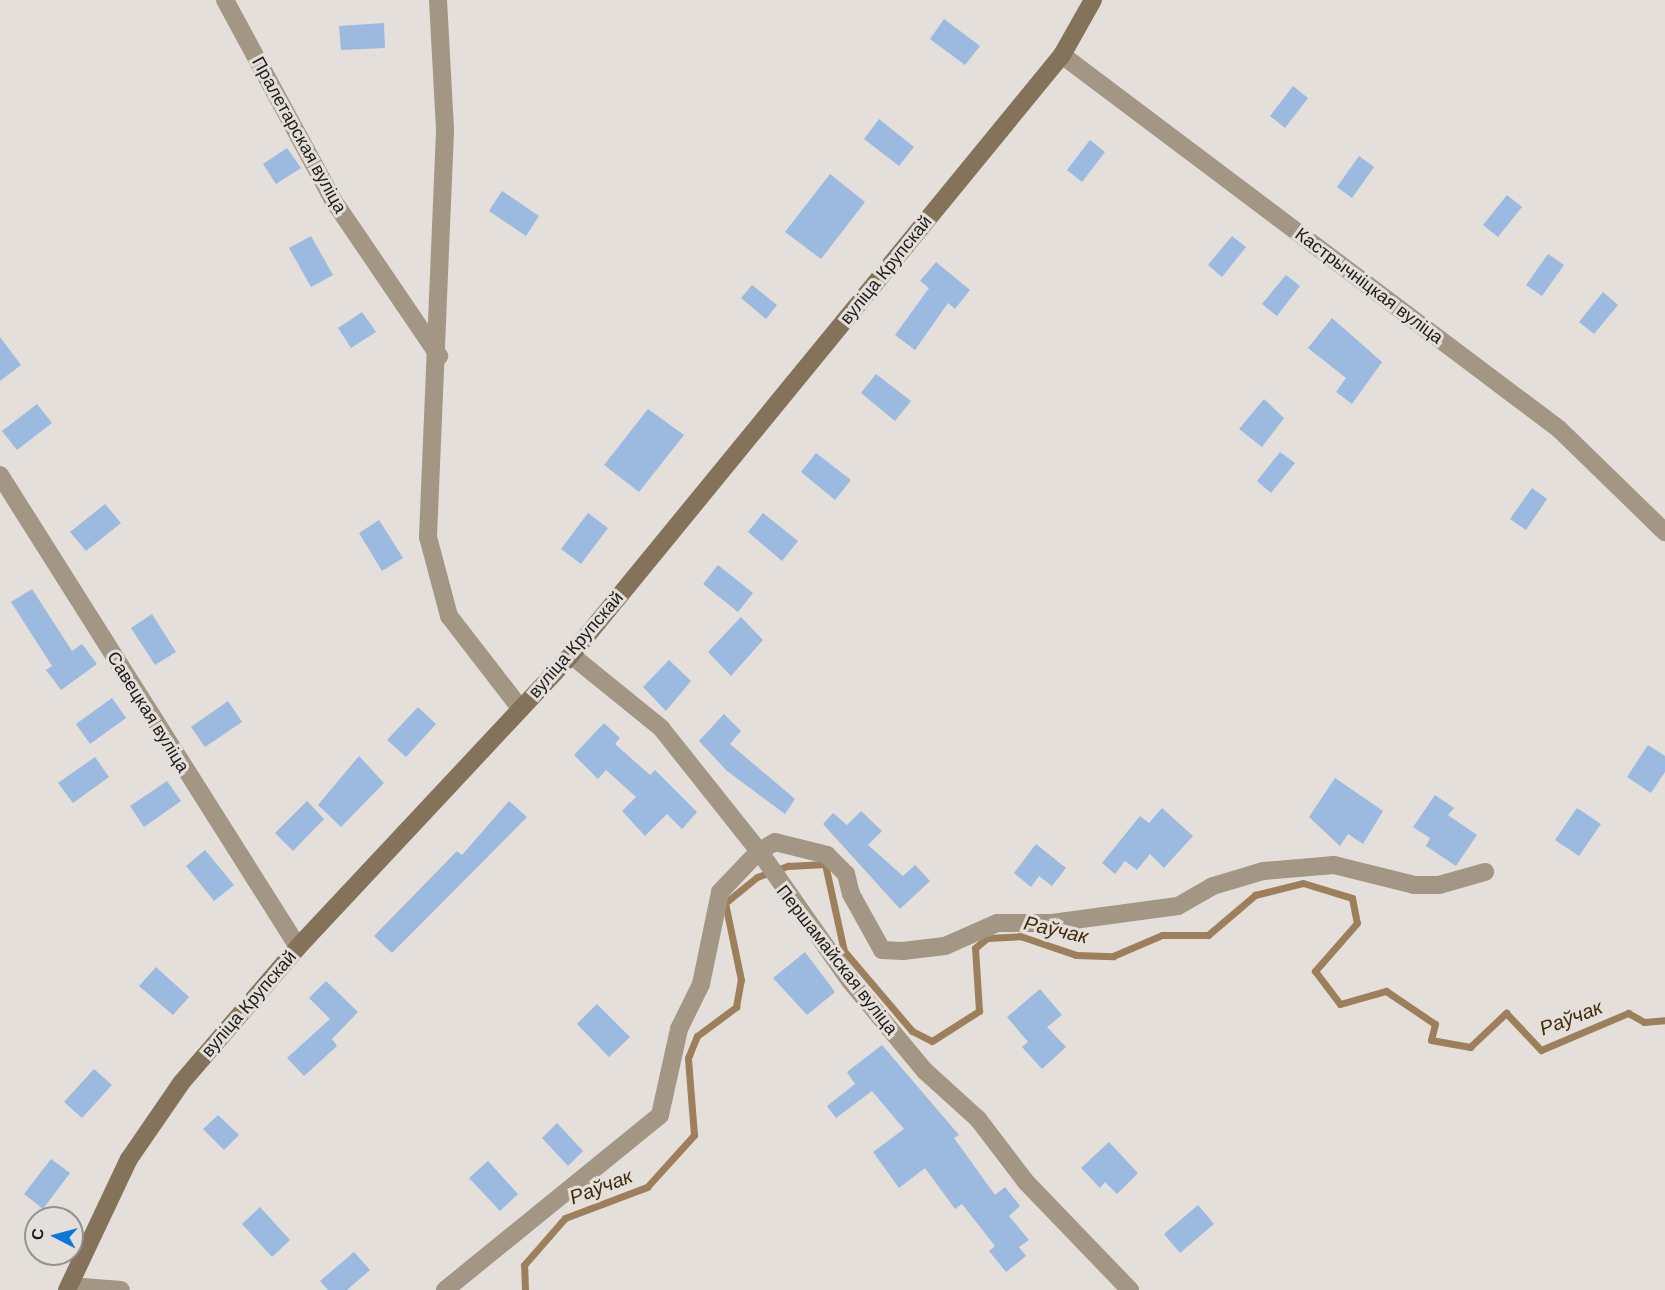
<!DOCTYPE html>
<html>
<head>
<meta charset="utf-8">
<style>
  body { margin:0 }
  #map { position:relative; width:1665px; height:1290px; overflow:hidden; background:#e4dfda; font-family:"DM Sans",sans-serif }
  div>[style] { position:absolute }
  .stream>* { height:7px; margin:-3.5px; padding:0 3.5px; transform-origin:3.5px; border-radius:3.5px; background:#9d805b }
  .building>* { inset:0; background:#9cb9df }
  .street>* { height:18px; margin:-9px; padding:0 9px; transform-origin:9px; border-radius:9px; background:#a39685 }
  .secondary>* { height:18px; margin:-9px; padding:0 9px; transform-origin:9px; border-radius:9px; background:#85725a }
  span { translate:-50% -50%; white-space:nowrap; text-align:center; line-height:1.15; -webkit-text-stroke:6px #e4dfda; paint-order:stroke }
  .street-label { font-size:18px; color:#1e1c1a }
  .water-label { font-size:20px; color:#402b0b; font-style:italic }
  .north { position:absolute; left:24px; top:1206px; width:60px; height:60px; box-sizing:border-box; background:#e4dfda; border:2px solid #95918d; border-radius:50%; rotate:276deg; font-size:16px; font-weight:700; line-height:24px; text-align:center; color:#1e1c1a }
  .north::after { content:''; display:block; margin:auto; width:21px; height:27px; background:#0977de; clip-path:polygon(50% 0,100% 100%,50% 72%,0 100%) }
</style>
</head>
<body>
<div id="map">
  <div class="stream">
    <div style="left:525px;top:1290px;width:25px;rotate:-92deg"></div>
    <div style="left:524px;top:1265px;width:62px;rotate:-48.9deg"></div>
    <div style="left:565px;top:1218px;width:88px;rotate:-20.7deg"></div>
    <div style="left:647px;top:1187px;width:70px;rotate:-47.9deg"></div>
    <div style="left:694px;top:1135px;width:77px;rotate:-94.5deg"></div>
    <div style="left:688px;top:1058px;width:24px;rotate:-68deg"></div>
    <div style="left:697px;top:1036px;width:49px;rotate:-36.6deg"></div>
    <div style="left:736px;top:1007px;width:27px;rotate:-80deg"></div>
    <div style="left:741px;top:980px;width:79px;rotate:-101.7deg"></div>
    <div style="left:725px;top:903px;width:41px;rotate:-39.1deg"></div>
    <div style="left:757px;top:877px;width:33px;rotate:-20deg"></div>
    <div style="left:788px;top:866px;width:37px;rotate:-3deg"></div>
    <div style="left:825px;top:864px;width:89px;rotate:77.7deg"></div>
    <div style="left:844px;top:951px;width:105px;rotate:49.6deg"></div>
    <div style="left:912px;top:1031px;width:22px;rotate:27deg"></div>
    <div style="left:932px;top:1041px;width:56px;rotate:-32.6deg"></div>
    <div style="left:979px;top:1011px;width:63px;rotate:-93.6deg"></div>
    <div style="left:975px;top:948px;width:16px;rotate:-40deg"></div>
    <div style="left:987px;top:938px;width:33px;rotate:-3deg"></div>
    <div style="left:1020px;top:936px;width:59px;rotate:18.7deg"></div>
    <div style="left:1076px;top:955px;width:37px;rotate:2deg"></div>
    <div style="left:1113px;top:956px;width:53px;rotate:-23.2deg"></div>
    <div style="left:1162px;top:935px;width:46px"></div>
    <div style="left:1208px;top:935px;width:62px;rotate:-40.4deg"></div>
    <div style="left:1255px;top:895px;width:49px;rotate:-14deg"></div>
    <div style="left:1303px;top:883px;width:51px;rotate:17deg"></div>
    <div style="left:1352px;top:898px;width:25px;rotate:79deg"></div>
    <div style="left:1357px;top:923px;width:64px;rotate:131.2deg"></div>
    <div style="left:1315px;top:971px;width:41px;rotate:52.9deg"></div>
    <div style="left:1340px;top:1004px;width:48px;rotate:-15.8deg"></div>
    <div style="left:1386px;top:991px;width:59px;rotate:34deg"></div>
    <div style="left:1435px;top:1024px;width:16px;rotate:104deg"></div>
    <div style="left:1431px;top:1040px;width:40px;rotate:10deg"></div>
    <div style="left:1470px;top:1047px;width:50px;rotate:-43.4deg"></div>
    <div style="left:1506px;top:1013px;width:51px;rotate:46.6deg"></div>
    <div style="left:1541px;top:1050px;width:95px;rotate:-23deg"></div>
    <div style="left:1628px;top:1013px;width:18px;rotate:29deg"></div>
    <div style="left:1644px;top:1022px;width:21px;rotate:-5deg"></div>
  </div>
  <div class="building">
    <div style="clip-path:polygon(944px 19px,980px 46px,965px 65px,930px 39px)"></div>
    <div style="clip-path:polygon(384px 23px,385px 48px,341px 50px,339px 26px)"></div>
    <div style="clip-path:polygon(1293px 86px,1308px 98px,1285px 128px,1270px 116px)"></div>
    <div style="clip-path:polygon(879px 119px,914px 147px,899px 166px,864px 139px)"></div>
    <div style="clip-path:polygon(1090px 140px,1105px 152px,1082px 182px,1067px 170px)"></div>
    <div style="clip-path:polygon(287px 148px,301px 168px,276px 184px,263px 164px)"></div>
    <div style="clip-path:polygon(1359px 156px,1374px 167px,1352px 198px,1337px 187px)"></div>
    <div style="clip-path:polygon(830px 174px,865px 202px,821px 259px,785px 232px)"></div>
    <div style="clip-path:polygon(502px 191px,539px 216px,526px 236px,489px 211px)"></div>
    <div style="clip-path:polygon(1507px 195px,1522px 207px,1498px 237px,1483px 225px)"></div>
    <div style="clip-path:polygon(311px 236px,333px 275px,311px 287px,289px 248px)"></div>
    <div style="clip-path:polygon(1232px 236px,1246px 247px,1222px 277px,1208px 265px)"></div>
    <div style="clip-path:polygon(1548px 254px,1564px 265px,1542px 296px,1526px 285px)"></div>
    <div style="clip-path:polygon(936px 262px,970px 290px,955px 309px,948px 303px,915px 350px,895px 335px,929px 288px,920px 281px)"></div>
    <div style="clip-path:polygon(1286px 275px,1300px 286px,1277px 316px,1262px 304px)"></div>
    <div style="clip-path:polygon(752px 285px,777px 305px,766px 319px,741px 298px)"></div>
    <div style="clip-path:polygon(1603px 292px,1618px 305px,1594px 334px,1579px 322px)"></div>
    <div style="clip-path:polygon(362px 312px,376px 332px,351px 348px,338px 328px)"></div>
    <div style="clip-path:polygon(1332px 318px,1382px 362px,1352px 404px,1336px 392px,1346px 378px,1308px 348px)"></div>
    <div style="clip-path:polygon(0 337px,21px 365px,0 381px)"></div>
    <div style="clip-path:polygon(876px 374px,911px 401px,895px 421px,861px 393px)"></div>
    <div style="clip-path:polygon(1264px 399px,1284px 418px,1262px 447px,1239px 429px)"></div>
    <div style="clip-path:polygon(37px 404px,52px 423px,17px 450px,2px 431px)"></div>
    <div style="clip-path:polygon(648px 409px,684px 435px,639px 492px,604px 465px)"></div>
    <div style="clip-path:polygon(1280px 452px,1295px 463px,1271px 493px,1257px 481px)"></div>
    <div style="clip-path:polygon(816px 453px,851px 480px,835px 500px,801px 472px)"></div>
    <div style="clip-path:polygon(1532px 488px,1547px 499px,1526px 530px,1510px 519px)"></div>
    <div style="clip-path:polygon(105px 504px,121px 523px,86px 551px,70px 532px)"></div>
    <div style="clip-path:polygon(588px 513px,608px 528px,581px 564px,561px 549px)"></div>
    <div style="clip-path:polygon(763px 513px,798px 541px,782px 561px,748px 532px)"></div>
    <div style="clip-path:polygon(379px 520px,403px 558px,382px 571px,359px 533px)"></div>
    <div style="clip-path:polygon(718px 565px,753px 593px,738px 612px,703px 584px)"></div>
    <div style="clip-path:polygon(32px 589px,72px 651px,82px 644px,97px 664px,61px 690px,46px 670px,52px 666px,11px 602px)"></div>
    <div style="clip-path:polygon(152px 614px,176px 652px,155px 665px,131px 628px)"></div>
    <div style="clip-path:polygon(741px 617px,763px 640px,731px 676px,708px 652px)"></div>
    <div style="clip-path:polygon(669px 660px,691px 681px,666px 711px,643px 687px)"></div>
    <div style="clip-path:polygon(112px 698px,126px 718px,90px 744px,76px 724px)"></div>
    <div style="clip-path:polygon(228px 701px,242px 722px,205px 747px,191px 727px)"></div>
    <div style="clip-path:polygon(418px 707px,436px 724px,406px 757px,387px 740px)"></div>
    <div style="clip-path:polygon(724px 714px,741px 731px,730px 744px,795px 799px,785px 814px,727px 771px,699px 741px)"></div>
    <div style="clip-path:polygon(604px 723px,620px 738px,615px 744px,650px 775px,655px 770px,697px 812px,682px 829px,667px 814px,645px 836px,622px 811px,636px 797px,606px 770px,598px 779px,574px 755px)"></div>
    <div style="clip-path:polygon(1648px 745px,1665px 756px,1665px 772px,1651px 793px,1627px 777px)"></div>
    <div style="clip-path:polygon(359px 756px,384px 783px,341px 827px,318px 805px)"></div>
    <div style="clip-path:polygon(95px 757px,109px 777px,73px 803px,58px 783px)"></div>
    <div style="clip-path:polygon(1335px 778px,1383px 811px,1363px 844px,1348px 834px,1340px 846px,1309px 817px)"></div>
    <div style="clip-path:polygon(167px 781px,181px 801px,144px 827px,130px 806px)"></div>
    <div style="clip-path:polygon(1435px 795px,1454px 808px,1448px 815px,1477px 835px,1456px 866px,1426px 846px,1430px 838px,1413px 827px)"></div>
    <div style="clip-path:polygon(307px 801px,324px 819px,293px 851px,275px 833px)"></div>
    <div style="clip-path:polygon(509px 801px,527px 817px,392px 953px,374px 936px,457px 851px,462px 855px)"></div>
    <div style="clip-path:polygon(1162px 808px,1193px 836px,1164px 868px,1150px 854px,1137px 870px,1125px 861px,1115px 874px,1102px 863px,1140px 816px,1149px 823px)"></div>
    <div style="clip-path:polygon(1577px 808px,1601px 824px,1579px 856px,1555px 840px)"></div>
    <div style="clip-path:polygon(861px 811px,882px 831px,868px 845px,903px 876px,915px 865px,930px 881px,900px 909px,823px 824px,833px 813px,847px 825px)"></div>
    <div style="clip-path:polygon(1036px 844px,1066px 868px,1052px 886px,1039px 876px,1031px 887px,1014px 873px)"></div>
    <div style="clip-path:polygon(205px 850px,234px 885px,214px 901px,186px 866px)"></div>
    <div style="clip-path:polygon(805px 952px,835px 992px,807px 1015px,773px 978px)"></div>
    <div style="clip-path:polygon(156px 967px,189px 997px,173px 1015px,139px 986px)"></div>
    <div style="clip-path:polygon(326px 981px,358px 1012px,332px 1039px,337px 1046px,304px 1076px,287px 1058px,330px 1019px,309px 998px)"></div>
    <div style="clip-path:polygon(1040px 989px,1062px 1015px,1047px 1027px,1066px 1047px,1042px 1069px,1022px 1047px,1028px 1042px,1007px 1017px)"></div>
    <div style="clip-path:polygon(597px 1004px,630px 1037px,609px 1057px,577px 1024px)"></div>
    <div style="clip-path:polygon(882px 1045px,959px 1135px,954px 1138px,995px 1195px,1005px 1187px,1020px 1206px,1009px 1216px,1029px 1240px,1019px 1247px,1026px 1256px,1006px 1272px,989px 1251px,995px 1246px,962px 1204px,955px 1209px,925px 1168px,899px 1188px,873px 1152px,904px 1129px,872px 1091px,836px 1118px,827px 1106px,855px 1084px,847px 1072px)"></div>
    <div style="clip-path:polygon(94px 1069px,112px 1085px,82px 1118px,64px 1102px)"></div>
    <div style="clip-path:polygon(218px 1115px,239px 1135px,224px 1150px,203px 1129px)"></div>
    <div style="clip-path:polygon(557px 1123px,583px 1151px,568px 1166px,542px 1138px)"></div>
    <div style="clip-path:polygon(1109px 1142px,1138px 1173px,1117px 1194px,1105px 1182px,1100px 1188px,1081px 1168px)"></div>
    <div style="clip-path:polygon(51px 1159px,70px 1173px,43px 1209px,24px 1194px)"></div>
    <div style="clip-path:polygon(488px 1161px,518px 1194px,500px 1211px,469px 1178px)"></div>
    <div style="clip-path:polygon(1198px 1205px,1214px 1224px,1180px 1253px,1164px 1234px)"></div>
    <div style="clip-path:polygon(260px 1207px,290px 1240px,272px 1257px,242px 1224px)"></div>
    <div style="clip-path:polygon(354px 1252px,370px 1270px,347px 1290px,328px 1290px,320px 1281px)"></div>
  </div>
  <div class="street">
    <div style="left:225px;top:0;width:227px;rotate:61.6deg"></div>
    <div style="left:333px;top:200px;width:189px;rotate:55.8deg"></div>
    <div style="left:438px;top:0;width:131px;rotate:86.9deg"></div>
    <div style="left:445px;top:131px;width:406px;rotate:92.4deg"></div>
    <div style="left:428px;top:537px;width:82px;rotate:75.1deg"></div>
    <div style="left:449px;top:616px;width:116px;rotate:52.3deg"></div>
    <div style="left:1062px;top:55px;width:622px;rotate:36.96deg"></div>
    <div style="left:1559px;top:429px;width:148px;rotate:44.2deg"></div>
    <div style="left:0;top:475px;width:558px;rotate:57.73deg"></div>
    <div style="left:571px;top:655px;width:116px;rotate:39deg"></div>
    <div style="left:661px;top:728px;width:157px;rotate:51.5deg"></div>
    <div style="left:759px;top:851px;width:159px;rotate:55deg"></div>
    <div style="left:850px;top:981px;width:117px;rotate:50.2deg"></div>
    <div style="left:925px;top:1071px;width:72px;rotate:42.2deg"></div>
    <div style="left:978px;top:1119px;width:79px;rotate:52.7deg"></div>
    <div style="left:1026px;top:1182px;width:150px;rotate:46.1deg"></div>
    <div style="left:70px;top:1286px;width:51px;rotate:4.5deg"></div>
    <div style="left:445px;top:1290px;width:277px;rotate:-39.1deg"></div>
    <div style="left:660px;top:1115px;width:88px;rotate:-77.5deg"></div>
    <div style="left:679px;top:1029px;width:50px;rotate:-63.9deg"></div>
    <div style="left:701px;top:984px;width:94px;rotate:-78.3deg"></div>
    <div style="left:720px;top:892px;width:57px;rotate:-46.4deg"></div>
    <div style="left:759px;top:851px;width:18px;rotate:-29deg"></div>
    <div style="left:775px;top:842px;width:54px;rotate:14deg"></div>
    <div style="left:827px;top:855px;width:27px;rotate:45deg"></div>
    <div style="left:846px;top:874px;width:21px;rotate:76deg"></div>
    <div style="left:851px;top:894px;width:64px;rotate:61deg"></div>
    <div style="left:882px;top:950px;width:21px;rotate:3deg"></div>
    <div style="left:903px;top:951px;width:42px;rotate:-6.8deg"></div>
    <div style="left:945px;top:946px;width:57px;rotate:-23.9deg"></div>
    <div style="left:997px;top:923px;width:55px"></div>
    <div style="left:1052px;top:923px;width:127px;rotate:-7.7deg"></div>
    <div style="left:1178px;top:906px;width:40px;rotate:-29.7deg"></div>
    <div style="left:1213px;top:886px;width:52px;rotate:-16.7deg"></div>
    <div style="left:1263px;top:871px;width:71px;rotate:-4.8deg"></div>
    <div style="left:1334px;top:865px;width:82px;rotate:14deg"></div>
    <div style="left:1414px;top:885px;width:25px"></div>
    <div style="left:1439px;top:885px;width:48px;rotate:-15.8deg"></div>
  </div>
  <div class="secondary">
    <div style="left:67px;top:1290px;width:145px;rotate:-64.7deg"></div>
    <div style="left:129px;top:1159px;width:93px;rotate:-55.5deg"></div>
    <div style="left:182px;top:1082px;width:178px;rotate:-49.3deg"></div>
    <div style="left:298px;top:947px;width:400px;rotate:-46.9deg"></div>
    <div style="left:571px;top:655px;width:775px;rotate:-50.71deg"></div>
    <div style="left:1062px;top:55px;width:63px;rotate:-60.6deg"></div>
  </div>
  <div class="street-label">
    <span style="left:299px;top:135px;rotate:61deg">Пралетарская вуліца</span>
    <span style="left:886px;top:270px;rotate:-51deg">вуліца Крупскай</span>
    <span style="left:1369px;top:286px;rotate:37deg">Кастрычніцкая вуліца</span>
    <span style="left:576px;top:645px;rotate:-49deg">вуліца Крупскай</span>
    <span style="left:148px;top:712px;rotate:58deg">Савецкая вуліца</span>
    <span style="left:837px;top:960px;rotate:52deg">Першамайская вуліца</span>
    <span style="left:249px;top:1004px;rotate:-49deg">вуліца Крупскай</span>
  </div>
  <div class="water-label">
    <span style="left:1056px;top:930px;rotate:13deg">Раўчак</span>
    <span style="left:1571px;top:1018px;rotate:-21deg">Раўчак</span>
    <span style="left:601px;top:1187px;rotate:-21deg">Раўчак</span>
  </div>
  <div class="north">С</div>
</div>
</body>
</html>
